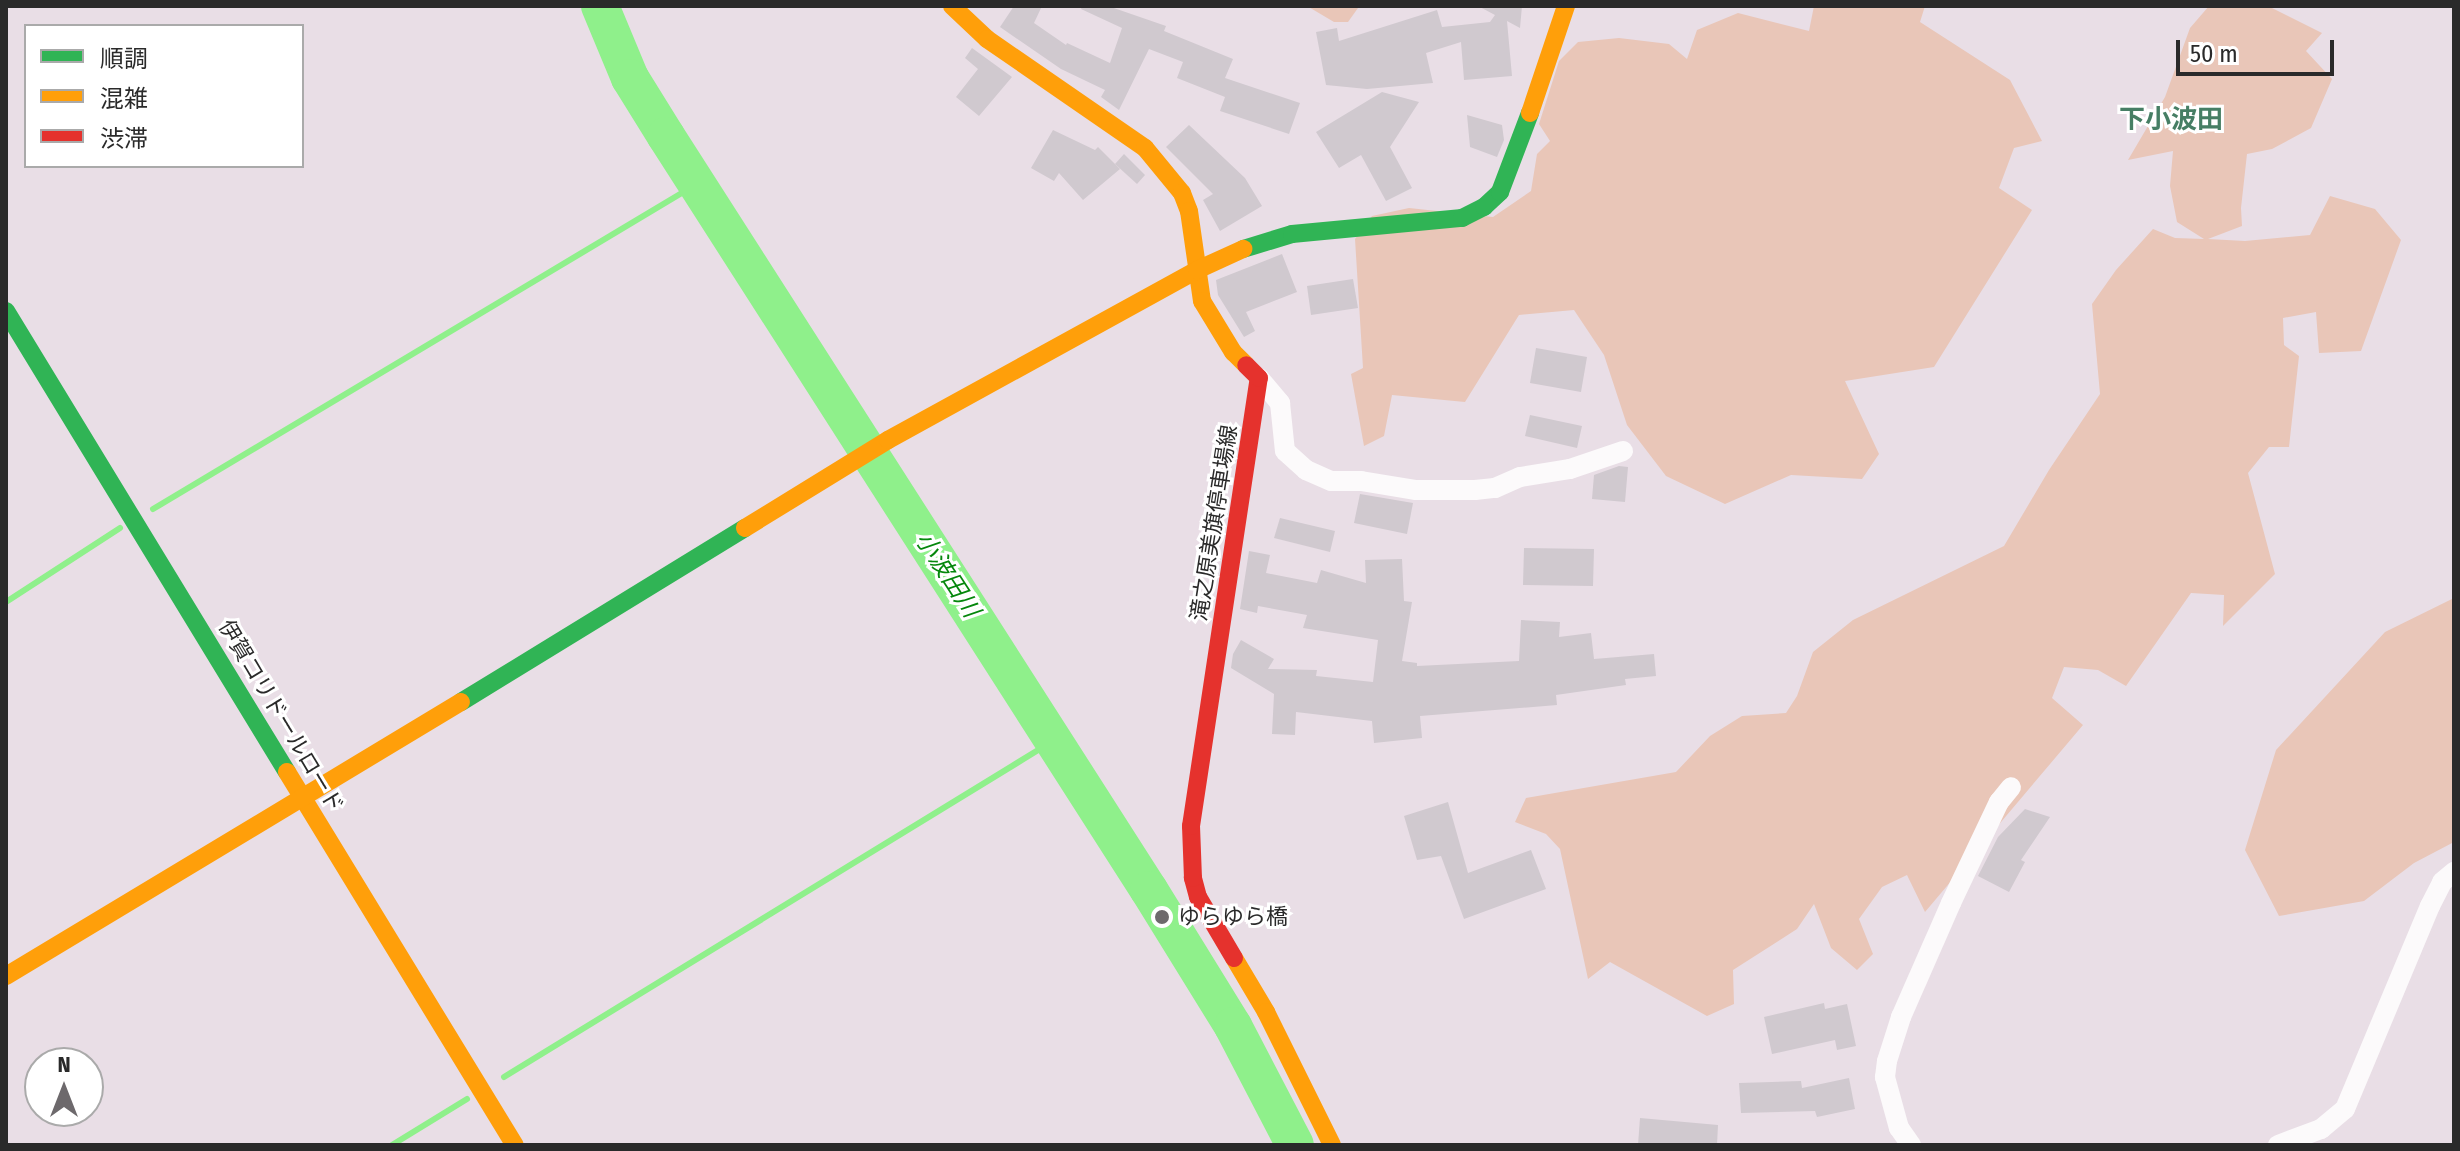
<!DOCTYPE html>
<html>
<head>
<meta charset="utf-8">
<style>
  body { margin:0 }
  #map { position:relative; width:2460px; height:1151px; overflow:hidden; background:#e9dee6; font-family:"Fira Sans Condensed","Noto Sans JP",sans-serif }
  div>[style] { position:absolute }
  .green>* { inset:0; background:#e9c6b8 }
  .stream>* { height:6px; margin:-3px; padding:0 3px; transform-origin:3px; border-radius:3px; background:#8ff08b }
  .river>* { height:38px; margin:-19px; padding:0 19px; transform-origin:19px; border-radius:19px; background:#8ff08b }
  .building>* { inset:0; background:#d0c9cf }
  .street>* { height:20px; margin:-10px; padding:0 10px; transform-origin:10px; border-radius:10px; background:#fcfafb }
  .fast>* { height:18px; margin:-9px; padding:0 9px; transform-origin:9px; border-radius:9px; background:#30b455 }
  .slow>* { height:18px; margin:-9px; padding:0 9px; transform-origin:9px; border-radius:9px; background:#ff9f0a }
  .jam>* { height:18px; margin:-9px; padding:0 9px; transform-origin:9px; border-radius:9px; background:#e5322d }
  .dots>* { width:22px; height:22px; translate:-50% -50%; box-sizing:border-box; border:4px solid #fff; border-radius:50% }
  span { translate:-50% -50%; white-space:nowrap; text-align:center; line-height:1.15; -webkit-text-stroke:6px #fff; paint-order:stroke }
  .street-label { font-size:22px; color:#2a2a2a }
  .poi-label { font-size:22px; color:#2a2a2a }
  .left { translate:0 -50%; text-align:left }
  .water-label { font-size:24px; color:#05870c; font-style:italic }
  .quarter-label { font-size:26px; color:#467e64; font-weight:700 }
  .frame { position:absolute; inset:0; border:8px solid #2a2a2a; pointer-events:none }
  .legend { position:absolute; left:24px; top:24px; width:280px; height:144px; box-sizing:border-box; background:#fff; border:2px solid #aaa; margin:0; padding:10px 14px; list-style:none; font-size:24px; color:#2a2a2a }
  .legend li { display:flex; align-items:center; gap:16px; height:40px }
  .legend b { width:40px; border:2px solid #aaa }
  .north { position:absolute; left:24px; top:1047px; width:80px; height:80px; box-sizing:border-box; background:#fff; border:2px solid #aaa; border-radius:50%; rotate:0deg; font-size:22px; font-weight:700; line-height:32px; text-align:center; color:#2a2a2a }
  .north::after { content:''; display:block; margin:auto; width:28px; height:36px; background:#6d696c; clip-path:polygon(50% 0,100% 100%,50% 72%,0 100%) }
  .scale { position:absolute; left:2176px; top:40px; width:158px; height:36px; box-sizing:border-box; border:4px solid #2a2a2a; border-top:0; padding-left:10px; font-size:24px; line-height:28px; white-space:nowrap; color:#2a2a2a; -webkit-text-stroke:6px #fff; paint-order:stroke }
</style>
</head>
<body>
<div id="map">
  <div class="green">
    <div style="clip-path:polygon(1307px 6px,1355px 6px,1358px 8px,1348px 22px,1334px 22px)"></div>
    <div style="clip-path:polygon(1814px 6px,1925px 6px,1920px 22px,2010px 80px,2042px 141px,2014px 148px,1999px 188px,2032px 210px,1934px 367px,1845px 381px,1879px 454px,1862px 479px,1791px 475px,1725px 504px,1666px 476px,1627px 425px,1604px 355px,1574px 310px,1519px 315px,1465px 402px,1392px 395px,1384px 436px,1364px 446px,1351px 374px,1363px 368px,1355px 239px,1372px 216px,1409px 208px,1493px 217px,1531px 191px,1537px 154px,1550px 141px,1539px 124px,1559px 61px,1578px 42px,1619px 38px,1669px 44px,1687px 59px,1697px 30px,1738px 13px,1809px 31px)"></div>
    <div style="clip-path:polygon(2209px 6px,2268px 6px,2322px 33px,2306px 51px,2332px 79px,2311px 128px,2272px 149px,2247px 154px,2241px 208px,2242px 226px,2208px 239px,2245px 241px,2310px 235px,2330px 196px,2375px 209px,2401px 240px,2361px 351px,2319px 353px,2316px 312px,2283px 318px,2284px 345px,2299px 356px,2289px 447px,2269px 447px,2248px 473px,2275px 574px,2223px 626px,2224px 595px,2191px 593px,2126px 686px,2098px 670px,2064px 667px,2052px 698px,2083px 725px,1925px 912px,1907px 875px,1882px 887px,1859px 919px,1873px 954px,1857px 970px,1831px 948px,1814px 904px,1797px 929px,1733px 970px,1734px 1004px,1707px 1016px,1610px 962px,1588px 979px,1560px 849px,1546px 834px,1515px 822px,1526px 798px,1676px 772px,1710px 736px,1742px 716px,1786px 713px,1797px 696px,1813px 652px,1853px 620px,2004px 546px,2049px 470px,2100px 394px,2092px 304px,2116px 270px,2153px 229px,2175px 238px,2204px 239px,2177px 222px,2170px 186px,2173px 151px,2128px 160px,2165px 97px,2190px 28px)"></div>
    <div style="clip-path:polygon(2454px 598px,2454px 842px,2414px 863px,2364px 901px,2279px 916px,2245px 850px,2276px 750px,2385px 632px)"></div>
  </div>
  <div class="stream">
    <div style="left:153px;top:509px;width:634px;rotate:-30.86deg"></div>
    <div style="left:6px;top:602px;width:136px;rotate:-33deg"></div>
    <div style="left:504px;top:1077px;width:644px;rotate:-31.47deg"></div>
    <div style="left:392px;top:1145px;width:88px;rotate:-31.5deg"></div>
  </div>
  <div class="river">
    <div style="left:600px;top:6px;width:78px;rotate:67.4deg"></div>
    <div style="left:630px;top:78px;width:68px;rotate:58.2deg"></div>
    <div style="left:666px;top:136px;width:895px;rotate:57.36deg"></div>
    <div style="left:1149px;top:890px;width:160px;rotate:58.3deg"></div>
    <div style="left:1233px;top:1026px;width:134px;rotate:62.5deg"></div>
  </div>
  <div class="building">
    <div style="clip-path:polygon(1014px 6px,1042px 6px,1034px 23px,1066px 45px,1067px 43px,1110px 63px,1122px 28px,1081px 9px,1082px 6px,1108px 6px,1166px 26px,1164px 31px,1233px 59px,1225px 78px,1300px 103px,1289px 134px,1220px 111px,1225px 97px,1177px 78px,1183px 62px,1149px 49px,1119px 110px,1101px 97px,1105px 90px,1061px 69px,1000px 27px)"></div>
    <div style="clip-path:polygon(1478px 6px,1522px 6px,1520px 28px,1507px 21px,1512px 76px,1464px 80px,1461px 42px,1426px 53px,1433px 83px,1367px 89px,1326px 85px,1316px 32px,1337px 28px,1339px 41px,1437px 10px,1442px 27px,1490px 22px,1495px 15px)"></div>
    <div style="clip-path:polygon(972px 48px,1012px 77px,979px 116px,956px 97px,978px 69px,965px 58px)"></div>
    <div style="clip-path:polygon(1382px 92px,1419px 102px,1390px 147px,1412px 188px,1386px 201px,1361px 155px,1339px 168px,1316px 132px)"></div>
    <div style="clip-path:polygon(1467px 115px,1502px 125px,1504px 140px,1497px 157px,1470px 147px)"></div>
    <div style="clip-path:polygon(1189px 125px,1245px 178px,1262px 206px,1220px 231px,1203px 200px,1213px 194px,1166px 147px)"></div>
    <div style="clip-path:polygon(1053px 130px,1095px 150px,1098px 147px,1120px 169px,1083px 200px,1059px 173px,1054px 181px,1031px 168px)"></div>
    <div style="clip-path:polygon(1124px 154px,1145px 175px,1137px 184px,1115px 164px)"></div>
    <div style="clip-path:polygon(1282px 254px,1297px 292px,1246px 312px,1255px 331px,1244px 337px,1218px 295px,1216px 280px)"></div>
    <div style="clip-path:polygon(1353px 279px,1358px 308px,1311px 315px,1307px 286px)"></div>
    <div style="clip-path:polygon(1536px 348px,1587px 357px,1581px 392px,1530px 383px)"></div>
    <div style="clip-path:polygon(1530px 415px,1582px 426px,1577px 448px,1525px 436px)"></div>
    <div style="clip-path:polygon(1619px 466px,1628px 467px,1625px 502px,1592px 499px,1594px 475px)"></div>
    <div style="clip-path:polygon(1360px 494px,1413px 503px,1407px 534px,1354px 523px)"></div>
    <div style="clip-path:polygon(1280px 518px,1335px 531px,1330px 552px,1274px 538px)"></div>
    <div style="clip-path:polygon(1524px 548px,1594px 549px,1593px 586px,1523px 585px)"></div>
    <div style="clip-path:polygon(1249px 551px,1270px 555px,1266px 573px,1317px 583px,1321px 570px,1366px 583px,1365px 560px,1402px 559px,1404px 601px,1412px 602px,1402px 661px,1417px 663px,1417px 666px,1519px 661px,1521px 620px,1560px 622px,1559px 637px,1591px 633px,1594px 659px,1654px 654px,1656px 676px,1625px 679px,1626px 685px,1556px 695px,1557px 705px,1420px 716px,1422px 738px,1374px 743px,1372px 721px,1296px 712px,1295px 735px,1272px 734px,1274px 694px,1231px 668px,1233px 654px,1241px 640px,1274px 659px,1268px 669px,1317px 670px,1316px 676px,1373px 682px,1378px 640px,1303px 628px,1307px 615px,1258px 606px,1257px 613px,1240px 609px)"></div>
    <div style="clip-path:polygon(1448px 802px,1468px 873px,1531px 850px,1546px 889px,1464px 919px,1441px 856px,1417px 860px,1404px 816px)"></div>
    <div style="clip-path:polygon(2025px 809px,2050px 817px,2021px 860px,2025px 862px,2009px 892px,1978px 876px,1998px 837px)"></div>
    <div style="clip-path:polygon(1824px 1003px,1825px 1009px,1847px 1004px,1856px 1046px,1837px 1050px,1835px 1040px,1772px 1054px,1764px 1017px)"></div>
    <div style="clip-path:polygon(1849px 1078px,1855px 1109px,1817px 1117px,1815px 1111px,1741px 1113px,1739px 1083px,1801px 1081px,1802px 1088px)"></div>
    <div style="clip-path:polygon(1640px 1118px,1718px 1125px,1717px 1145px,1638px 1145px)"></div>
  </div>
  <div class="street">
    <div style="left:1259px;top:378px;width:33px;rotate:50deg"></div>
    <div style="left:1280px;top:403px;width:48px;rotate:84.1deg"></div>
    <div style="left:1285px;top:451px;width:28px;rotate:42deg"></div>
    <div style="left:1306px;top:470px;width:27px;rotate:24deg"></div>
    <div style="left:1331px;top:481px;width:30px"></div>
    <div style="left:1361px;top:481px;width:56px;rotate:9.3deg"></div>
    <div style="left:1416px;top:490px;width:59px"></div>
    <div style="left:1475px;top:490px;width:20px;rotate:-6deg"></div>
    <div style="left:1495px;top:488px;width:27px;rotate:-24deg"></div>
    <div style="left:1520px;top:477px;width:51px;rotate:-9.1deg"></div>
    <div style="left:1570px;top:469px;width:56px;rotate:-18.8deg"></div>
    <div style="left:1911px;top:1145px;width:21px;rotate:-125deg"></div>
    <div style="left:1899px;top:1128px;width:53px;rotate:-105.4deg"></div>
    <div style="left:1885px;top:1077px;width:16px;rotate:-83deg"></div>
    <div style="left:1887px;top:1061px;width:46px;rotate:-72.3deg"></div>
    <div style="left:1901px;top:1017px;width:124px;rotate:-66.3deg"></div>
    <div style="left:1951px;top:903px;width:112px;rotate:-64.6deg"></div>
    <div style="left:1999px;top:802px;width:19px;rotate:-51deg"></div>
    <div style="left:2278px;top:1145px;width:46px;rotate:-20.4deg"></div>
    <div style="left:2321px;top:1129px;width:31px;rotate:-40deg"></div>
    <div style="left:2345px;top:1109px;width:220px;rotate:-67.3deg"></div>
    <div style="left:2430px;top:906px;width:27px;rotate:-63deg"></div>
    <div style="left:2442px;top:882px;width:16px;rotate:-40deg"></div>
  </div>
  <div class="fast">
    <div style="left:1243px;top:249px;width:51px;rotate:-17deg"></div>
    <div style="left:1292px;top:234px;width:171px;rotate:-5.4deg"></div>
    <div style="left:1462px;top:218px;width:25px;rotate:-27deg"></div>
    <div style="left:1484px;top:207px;width:22px;rotate:-43deg"></div>
    <div style="left:1500px;top:192px;width:85px;rotate:-69.2deg"></div>
    <div style="left:6px;top:311px;width:540px;rotate:58.64deg"></div>
    <div style="left:461px;top:702px;width:333px;rotate:-31.5deg"></div>
  </div>
  <div class="slow">
    <div style="left:952px;top:6px;width:48px;rotate:43.3deg"></div>
    <div style="left:987px;top:39px;width:192px;rotate:34.6deg"></div>
    <div style="left:1145px;top:148px;width:58px;rotate:50.6deg"></div>
    <div style="left:1182px;top:193px;width:19px;rotate:69deg"></div>
    <div style="left:1189px;top:211px;width:91px;rotate:81.8deg"></div>
    <div style="left:1202px;top:301px;width:60px;rotate:58.7deg"></div>
    <div style="left:1233px;top:352px;width:18px;rotate:45deg"></div>
    <div style="left:1530px;top:113px;width:113px;rotate:-71.4deg"></div>
    <div style="left:745px;top:528px;width:168px;rotate:-31.6deg"></div>
    <div style="left:888px;top:440px;width:353px;rotate:-28.8deg"></div>
    <div style="left:1197px;top:270px;width:51px;rotate:-24.5deg"></div>
    <div style="left:287px;top:772px;width:437px;rotate:58.6deg"></div>
    <div style="left:1234px;top:958px;width:63px;rotate:59.3deg"></div>
    <div style="left:1266px;top:1012px;width:148px;rotate:63.6deg"></div>
    <div style="left:6px;top:976px;width:531px;rotate:-31.06deg"></div>
  </div>
  <div class="jam">
    <div style="left:1234px;top:958px;width:71px;rotate:-120.5deg"></div>
    <div style="left:1198px;top:897px;width:20px;rotate:-105deg"></div>
    <div style="left:1193px;top:878px;width:52px;rotate:-92.2deg"></div>
    <div style="left:1191px;top:826px;width:453px;rotate:-81.4deg"></div>
    <div style="left:1259px;top:378px;width:18px;rotate:-135deg"></div>
  </div>
  <div class="dots">
    <div style="left:1162px;top:917px;background:#6d696c"></div>
  </div>
  <div class="street-label">
    <span style="left:1214px;top:523px;rotate:-81deg">滝之原美旗停車場線</span>
    <span style="left:281px;top:716px;rotate:59deg">伊賀コリドールロード</span>
  </div>
  <div class="poi-label">
    <span class="left" style="left:1178px;top:917px">ゆらゆら橋</span>
  </div>
  <div class="water-label">
    <span style="left:947px;top:575px;rotate:57deg">小波田川</span>
  </div>
  <div class="quarter-label">
    <span style="left:2171px;top:120px">下小波田</span>
  </div>
  <div class="frame"></div>
  <ul class="legend">
  <li><b style="height:10px;background:#30b455"></b>順調</li>
  <li><b style="height:10px;background:#ff9f0a"></b>混雑</li>
  <li><b style="height:10px;background:#e5322d"></b>渋滞</li>
  </ul>
  <div class="north">N</div>
  <div class="scale">50 m</div>
</div>
</body>
</html>
